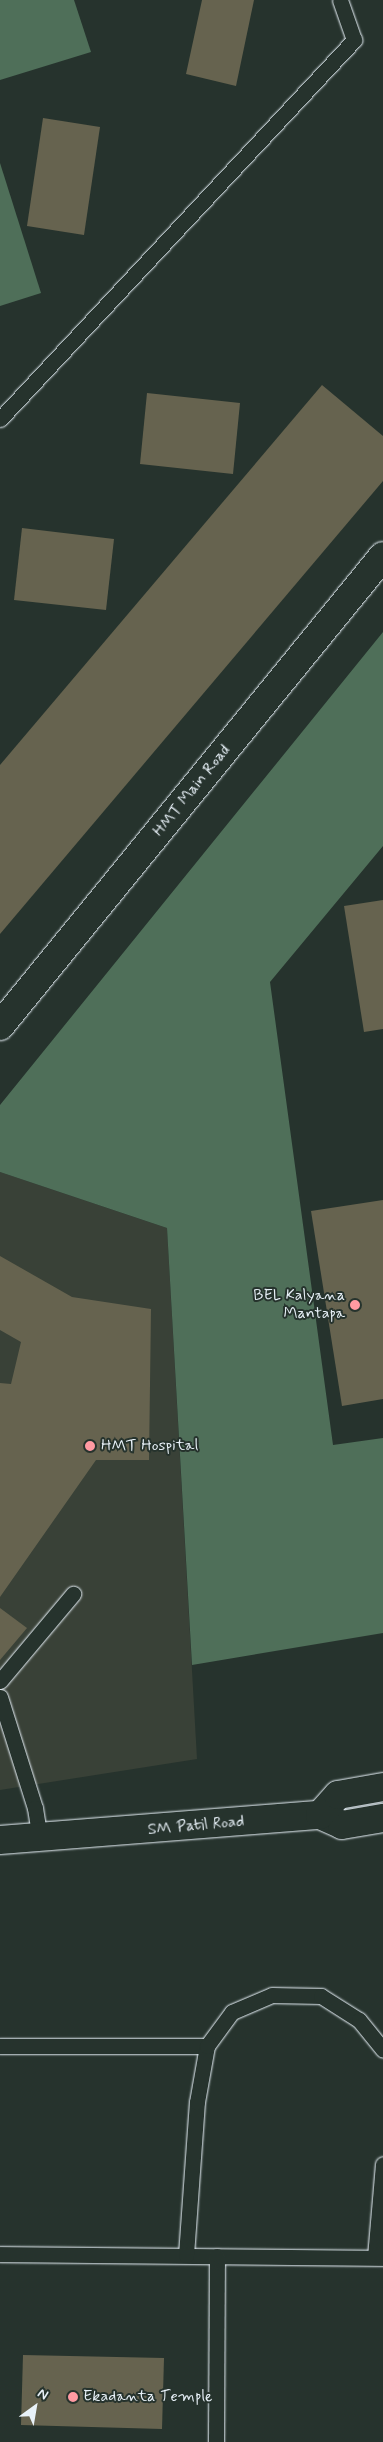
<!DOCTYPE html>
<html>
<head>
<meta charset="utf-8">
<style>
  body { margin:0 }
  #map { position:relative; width:383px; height:2442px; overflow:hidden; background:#26332d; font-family:Mynerve,sans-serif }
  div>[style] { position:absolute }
  .built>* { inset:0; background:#394137 }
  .green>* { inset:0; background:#4f6f59 }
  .building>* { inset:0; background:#66634f }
  .roads { filter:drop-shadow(0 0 1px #e8f1f8) drop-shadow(0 0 1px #e8f1f8) }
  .lane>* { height:15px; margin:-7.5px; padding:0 7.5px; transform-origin:7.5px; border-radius:7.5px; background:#26332d }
  .secondary>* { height:28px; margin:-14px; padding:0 14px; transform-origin:14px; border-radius:14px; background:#26332d }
  .dots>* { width:14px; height:14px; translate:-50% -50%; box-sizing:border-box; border:2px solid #26332d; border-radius:50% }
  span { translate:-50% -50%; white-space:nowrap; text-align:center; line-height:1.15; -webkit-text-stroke:4px #26332d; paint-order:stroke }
  .street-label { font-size:16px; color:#e8f1f8 }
  .poi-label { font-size:16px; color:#e8f1f8 }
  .right { translate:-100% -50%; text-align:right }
  .left { translate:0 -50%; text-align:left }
  .north { position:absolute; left:10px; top:2382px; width:50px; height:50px; -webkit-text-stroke:4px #26332d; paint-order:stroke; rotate:32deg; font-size:14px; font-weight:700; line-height:20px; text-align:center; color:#e8f1f8 }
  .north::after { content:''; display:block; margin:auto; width:18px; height:22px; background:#e8f1f8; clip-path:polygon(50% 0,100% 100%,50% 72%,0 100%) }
</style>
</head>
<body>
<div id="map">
  <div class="built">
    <div style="clip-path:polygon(0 1172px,167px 1228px,197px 1759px,0 1790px)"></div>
  </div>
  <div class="green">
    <div style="clip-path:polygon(0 0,74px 0,91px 52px,0 80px)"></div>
    <div style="clip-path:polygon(0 163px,41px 293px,0 306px)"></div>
    <div style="clip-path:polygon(383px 632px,383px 846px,270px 982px,333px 1445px,383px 1438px,383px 1633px,192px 1665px,167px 1228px,0 1172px,0 1105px)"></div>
  </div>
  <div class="building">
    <div style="clip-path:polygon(202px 0,254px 0,236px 86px,186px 74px)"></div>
    <div style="clip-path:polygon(43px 118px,100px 127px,84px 235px,27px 226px)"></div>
    <div style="clip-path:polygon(322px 385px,383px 436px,383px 481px,0 934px,0 765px)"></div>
    <div style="clip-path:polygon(147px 393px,240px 403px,233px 474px,140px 464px)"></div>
    <div style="clip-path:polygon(22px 528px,114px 539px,106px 610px,14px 600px)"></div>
    <div style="clip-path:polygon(383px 900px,383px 1029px,364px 1032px,344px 906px)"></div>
    <div style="clip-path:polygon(383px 1200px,383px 1399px,342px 1406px,311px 1211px)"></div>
    <div style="clip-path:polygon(0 1256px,72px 1297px,151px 1309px,149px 1460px,96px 1460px,0 1597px,0 1383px,11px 1384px,21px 1342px,0 1330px)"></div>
    <div style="clip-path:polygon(0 1608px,27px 1628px,0 1660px)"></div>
    <div style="clip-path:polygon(23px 2355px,164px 2358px,162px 2429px,21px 2425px)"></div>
  </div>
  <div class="roads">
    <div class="lane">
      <div style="left:0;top:419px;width:519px;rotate:-46.95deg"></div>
      <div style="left:354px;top:40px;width:42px;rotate:-109.3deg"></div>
      <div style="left:0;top:1681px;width:114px;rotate:-50deg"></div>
      <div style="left:0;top:1697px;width:116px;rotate:72.5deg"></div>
      <div style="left:35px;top:1808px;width:32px;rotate:81deg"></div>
      <div style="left:0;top:2046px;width:207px"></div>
      <div style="left:0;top:2254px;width:383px;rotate:0.6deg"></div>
      <div style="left:186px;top:2255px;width:153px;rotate:-85.9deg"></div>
      <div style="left:197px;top:2102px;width:57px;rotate:-79.9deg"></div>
      <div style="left:207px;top:2046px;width:42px;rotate:-53.7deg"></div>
      <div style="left:232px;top:2012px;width:43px;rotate:-23deg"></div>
      <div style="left:272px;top:1995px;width:49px;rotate:1.2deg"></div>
      <div style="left:321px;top:1996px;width:45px;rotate:32.3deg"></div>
      <div style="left:359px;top:2020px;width:38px;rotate:51deg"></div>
      <div style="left:375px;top:2257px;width:93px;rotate:-85.1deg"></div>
      <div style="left:216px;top:2442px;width:186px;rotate:-89.7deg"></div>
    </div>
    <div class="secondary">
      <div style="left:0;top:1026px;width:606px;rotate:-50.82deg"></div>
      <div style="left:320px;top:1815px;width:24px;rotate:24deg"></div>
      <div style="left:342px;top:1825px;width:42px;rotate:-9.7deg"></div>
      <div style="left:0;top:1840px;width:321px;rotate:-4.5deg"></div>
      <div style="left:320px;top:1815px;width:27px;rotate:-48deg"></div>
      <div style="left:338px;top:1795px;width:46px;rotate:-10.1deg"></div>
    </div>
  </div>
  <div class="dots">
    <div style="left:355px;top:1305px;background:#ff9aa2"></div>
    <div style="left:90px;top:1446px;background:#ff9aa2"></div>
    <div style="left:73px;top:2397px;background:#ff9aa2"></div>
  </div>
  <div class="street-label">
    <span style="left:192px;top:791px;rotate:-51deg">HMT Main Road</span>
    <span style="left:196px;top:1826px;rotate:-5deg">SM Patil Road</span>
  </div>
  <div class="poi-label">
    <span class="right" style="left:345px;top:1305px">BEL Kalyana<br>Mantapa</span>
    <span class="left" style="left:101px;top:1446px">HMT Hospital</span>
    <span class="left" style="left:83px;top:2397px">Ekadanta Temple</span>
  </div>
  <div class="north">N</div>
</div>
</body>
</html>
